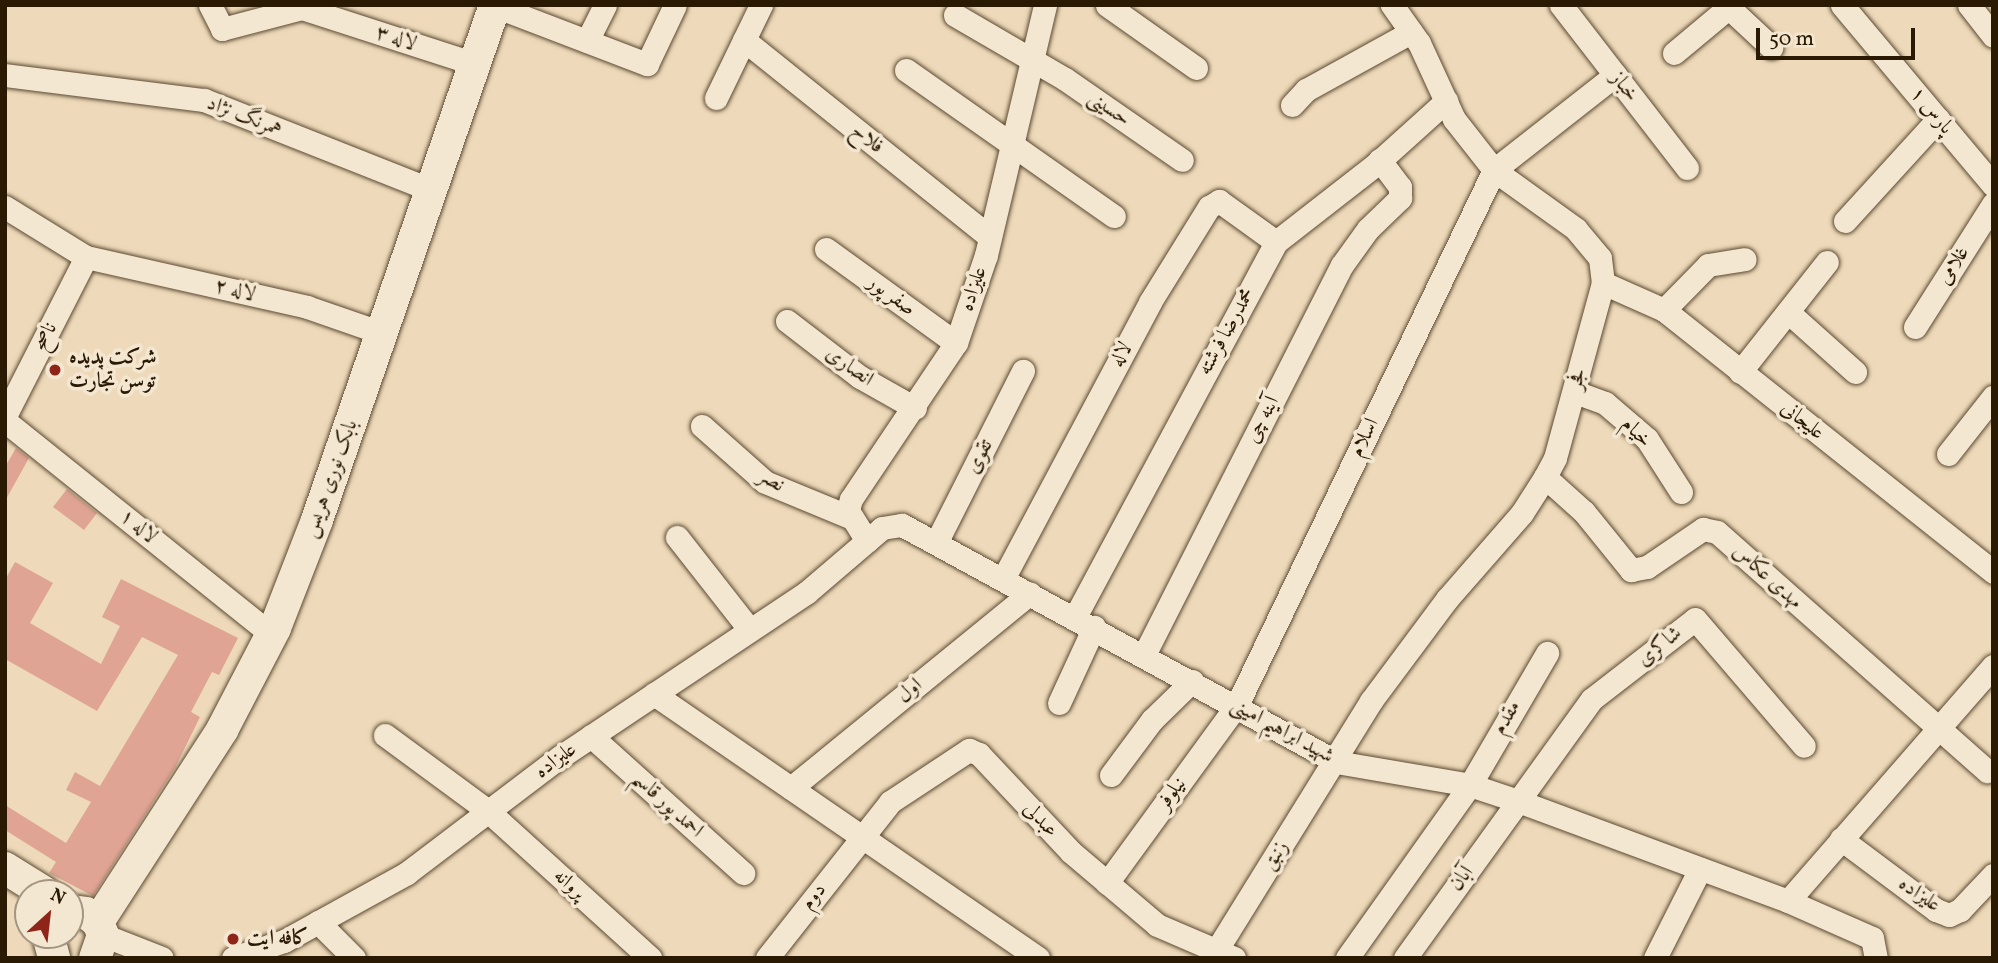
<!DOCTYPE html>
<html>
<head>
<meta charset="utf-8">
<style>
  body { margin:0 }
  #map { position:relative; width:1998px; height:963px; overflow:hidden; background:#eedaba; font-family:Vollkorn,Amiri,serif }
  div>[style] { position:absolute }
  .building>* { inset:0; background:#dfa494 }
  .roads { filter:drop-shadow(0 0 2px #5b4931) drop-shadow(0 0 2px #5b4931) }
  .minor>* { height:23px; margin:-11.5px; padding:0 11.5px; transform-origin:11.5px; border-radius:11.5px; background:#f4e7d2 }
  .secondary>* { height:32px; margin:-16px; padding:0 16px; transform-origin:16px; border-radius:16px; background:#f4e7d2 }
  .dots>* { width:19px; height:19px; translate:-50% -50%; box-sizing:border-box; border:4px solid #f4e7d2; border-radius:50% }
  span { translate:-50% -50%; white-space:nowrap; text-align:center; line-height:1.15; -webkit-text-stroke:7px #f4e7d2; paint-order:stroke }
  .street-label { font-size:21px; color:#2a1903 }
  .poi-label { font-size:21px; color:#2a1903; font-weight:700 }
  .left { translate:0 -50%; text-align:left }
  .frame { position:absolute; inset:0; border:7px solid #2a1903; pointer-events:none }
  .north { position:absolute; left:14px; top:879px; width:70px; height:70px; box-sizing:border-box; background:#f4e7d2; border:2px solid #a3957f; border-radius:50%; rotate:27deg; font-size:19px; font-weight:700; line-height:28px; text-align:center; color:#2a1903 }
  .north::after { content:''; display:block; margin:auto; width:24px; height:32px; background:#8f2418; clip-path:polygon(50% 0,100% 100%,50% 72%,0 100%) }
  .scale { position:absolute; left:1756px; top:28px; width:159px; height:32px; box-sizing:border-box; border:4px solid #2a1903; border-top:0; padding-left:9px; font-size:21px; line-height:24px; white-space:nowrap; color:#2a1903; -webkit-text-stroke:5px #f4e7d2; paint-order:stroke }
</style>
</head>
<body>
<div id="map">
  <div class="building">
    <div style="clip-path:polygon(16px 448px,29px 458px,5px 501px,5px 467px)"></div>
    <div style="clip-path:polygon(67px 489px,97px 513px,84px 530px,53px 507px)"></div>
    <div style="clip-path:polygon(15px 562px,53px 583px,30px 623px,101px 664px,120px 626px,102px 617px,121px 579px,238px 638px,219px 675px,212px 672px,191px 712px,200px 717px,175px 768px,93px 896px,49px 873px,56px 862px,5px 830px,5px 805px,66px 843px,91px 802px,66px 790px,75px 772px,100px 786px,178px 655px,142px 637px,97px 711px,5px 659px,5px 580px)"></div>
  </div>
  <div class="roads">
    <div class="minor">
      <div style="left:210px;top:5px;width:27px;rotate:63deg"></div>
      <div style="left:222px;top:29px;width:83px;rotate:-14.7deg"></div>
      <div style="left:302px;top:8px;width:182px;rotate:17.9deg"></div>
      <div style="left:1107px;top:5px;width:109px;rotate:35.3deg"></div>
      <div style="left:1561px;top:5px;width:206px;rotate:52.3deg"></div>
      <div style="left:1726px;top:5px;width:62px;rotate:43deg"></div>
      <div style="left:1842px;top:5px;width:235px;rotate:50deg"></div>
      <div style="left:1969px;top:5px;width:39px;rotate:52deg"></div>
      <div style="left:495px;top:6px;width:163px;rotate:20.9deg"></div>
      <div style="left:647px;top:64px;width:65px;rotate:-64.6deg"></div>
      <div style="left:955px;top:15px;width:127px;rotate:30.2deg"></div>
      <div style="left:1065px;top:79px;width:142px;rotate:34.7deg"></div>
      <div style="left:744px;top:40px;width:315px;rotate:38.7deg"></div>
      <div style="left:587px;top:41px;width:40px;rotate:-63.4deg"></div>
      <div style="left:1674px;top:53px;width:70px;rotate:-39.8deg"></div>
      <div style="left:906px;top:70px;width:254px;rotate:35.1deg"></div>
      <div style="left:5px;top:75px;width:201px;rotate:7.2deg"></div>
      <div style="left:204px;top:100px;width:244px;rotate:21.6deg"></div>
      <div style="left:716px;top:98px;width:103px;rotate:-64.2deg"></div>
      <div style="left:1292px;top:105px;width:21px;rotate:-47deg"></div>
      <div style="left:1306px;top:90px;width:120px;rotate:-28.9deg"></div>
      <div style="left:5px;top:207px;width:95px;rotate:31.7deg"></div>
      <div style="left:86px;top:257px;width:227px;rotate:12.7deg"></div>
      <div style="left:307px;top:307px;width:79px;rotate:19.1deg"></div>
      <div style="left:1845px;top:221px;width:138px;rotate:-47.6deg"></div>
      <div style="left:826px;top:249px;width:160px;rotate:35.9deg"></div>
      <div style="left:1603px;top:283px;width:67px;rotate:23.9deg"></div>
      <div style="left:1664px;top:310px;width:421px;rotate:38.5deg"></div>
      <div style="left:1664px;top:310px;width:63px;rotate:-45.6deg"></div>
      <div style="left:1708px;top:265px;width:37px;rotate:-9deg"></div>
      <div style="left:1788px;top:312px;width:90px;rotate:41.8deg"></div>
      <div style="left:787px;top:321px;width:92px;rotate:37.5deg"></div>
      <div style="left:860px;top:377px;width:63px;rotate:29.4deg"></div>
      <div style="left:1915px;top:327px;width:146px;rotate:-57.6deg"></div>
      <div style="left:1740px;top:372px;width:140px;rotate:-51.7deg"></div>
      <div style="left:1575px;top:392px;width:32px;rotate:20deg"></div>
      <div style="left:1605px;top:403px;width:55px;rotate:40.6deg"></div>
      <div style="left:1647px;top:439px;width:63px;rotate:57.3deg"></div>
      <div style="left:5px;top:416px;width:178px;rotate:-63deg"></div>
      <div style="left:5px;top:421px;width:341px;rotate:38.7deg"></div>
      <div style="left:702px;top:426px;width:84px;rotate:41.6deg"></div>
      <div style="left:765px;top:482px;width:94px;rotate:22.5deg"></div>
      <div style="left:1948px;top:454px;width:73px;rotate:-51.7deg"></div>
      <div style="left:1545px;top:477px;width:52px;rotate:41.9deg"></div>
      <div style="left:1584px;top:512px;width:75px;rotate:51deg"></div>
      <div style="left:1631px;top:570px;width:16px;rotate:-11deg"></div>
      <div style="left:1647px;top:567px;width:68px;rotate:-34.2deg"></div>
      <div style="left:1703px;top:529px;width:14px;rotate:12deg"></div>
      <div style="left:1717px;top:532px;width:361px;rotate:41.5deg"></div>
      <div style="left:677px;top:537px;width:118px;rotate:51.9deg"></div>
      <div style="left:867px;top:541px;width:36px;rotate:-122deg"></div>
      <div style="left:848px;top:510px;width:11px;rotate:-75deg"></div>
      <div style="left:851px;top:499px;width:188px;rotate:-56.1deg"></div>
      <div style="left:956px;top:343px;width:93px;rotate:-71.2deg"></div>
      <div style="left:986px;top:255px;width:257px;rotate:-76.7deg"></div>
      <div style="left:936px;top:543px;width:193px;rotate:-63.2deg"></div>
      <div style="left:1003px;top:579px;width:314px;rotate:-62deg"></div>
      <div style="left:1150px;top:302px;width:112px;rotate:-58.2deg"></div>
      <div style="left:1209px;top:207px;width:12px;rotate:-31deg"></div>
      <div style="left:1219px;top:201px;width:70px;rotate:35.7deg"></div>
      <div style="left:1075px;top:617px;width:425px;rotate:-61.8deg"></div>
      <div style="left:1276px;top:242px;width:125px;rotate:-37.9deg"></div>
      <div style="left:1375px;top:165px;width:96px;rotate:-42deg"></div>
      <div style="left:1144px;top:655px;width:437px;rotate:-63.1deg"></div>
      <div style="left:1342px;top:265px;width:44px;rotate:-54.2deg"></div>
      <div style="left:1368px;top:229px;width:45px;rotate:-44.1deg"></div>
      <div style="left:1400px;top:198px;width:11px;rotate:-90deg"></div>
      <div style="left:1400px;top:187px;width:34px;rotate:-127deg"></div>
      <div style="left:654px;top:694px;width:466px;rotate:34.5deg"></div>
      <div style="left:1059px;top:703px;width:84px;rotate:-65.3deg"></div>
      <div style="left:385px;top:735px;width:128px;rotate:36.4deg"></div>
      <div style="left:488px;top:811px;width:219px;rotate:42.2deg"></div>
      <div style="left:591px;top:736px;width:205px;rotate:42deg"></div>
      <div style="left:1111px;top:775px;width:69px;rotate:-53.3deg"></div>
      <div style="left:1152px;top:720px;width:56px;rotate:-44.3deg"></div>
      <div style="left:791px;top:788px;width:308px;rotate:-39.2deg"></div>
      <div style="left:1841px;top:839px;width:119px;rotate:36.8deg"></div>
      <div style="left:1936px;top:910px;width:14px;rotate:21deg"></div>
      <div style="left:1949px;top:915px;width:12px;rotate:-24deg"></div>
      <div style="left:1960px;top:910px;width:48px;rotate:-46.7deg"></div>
      <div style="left:1107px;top:883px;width:220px;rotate:-53.9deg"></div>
      <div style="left:1237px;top:705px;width:594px;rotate:-64.34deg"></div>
      <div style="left:1494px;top:170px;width:154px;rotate:-38.1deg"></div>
      <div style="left:1788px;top:901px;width:312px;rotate:-48.9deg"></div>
      <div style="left:318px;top:922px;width:51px;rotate:45deg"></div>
      <div style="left:103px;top:935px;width:63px;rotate:21.3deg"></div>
      <div style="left:1216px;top:951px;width:294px;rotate:-58.2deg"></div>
      <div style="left:1371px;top:701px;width:127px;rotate:-53.3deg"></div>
      <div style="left:1447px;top:599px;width:114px;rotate:-48.9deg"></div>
      <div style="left:1522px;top:513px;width:43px;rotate:-57.4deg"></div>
      <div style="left:1545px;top:477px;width:21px;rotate:-62deg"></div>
      <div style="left:1555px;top:458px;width:181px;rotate:-74.7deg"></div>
      <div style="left:1603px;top:283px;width:25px;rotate:-97deg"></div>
      <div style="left:1600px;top:258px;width:38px;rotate:-130deg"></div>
      <div style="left:1576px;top:229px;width:101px;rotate:-144.3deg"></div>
      <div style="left:1494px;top:170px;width:65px;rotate:-128.1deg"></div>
      <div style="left:1454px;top:119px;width:84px;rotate:-114.7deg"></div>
      <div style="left:1419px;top:43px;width:47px;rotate:-125.4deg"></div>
      <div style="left:233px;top:958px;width:54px;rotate:-18.4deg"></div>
      <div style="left:284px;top:941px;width:141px;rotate:-28.9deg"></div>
      <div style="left:407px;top:873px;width:192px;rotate:-37.2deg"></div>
      <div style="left:560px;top:757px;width:296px;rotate:-33.7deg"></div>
      <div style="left:806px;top:593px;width:100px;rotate:-40.5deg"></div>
      <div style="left:882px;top:528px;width:20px;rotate:-9deg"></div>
      <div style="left:902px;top:525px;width:494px;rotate:28.6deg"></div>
      <div style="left:1336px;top:762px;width:136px;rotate:9.7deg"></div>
      <div style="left:1470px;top:785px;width:51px;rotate:18.4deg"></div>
      <div style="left:1518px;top:801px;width:288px;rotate:20.3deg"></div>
      <div style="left:1788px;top:901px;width:92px;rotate:23.8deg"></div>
      <div style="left:1872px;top:938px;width:20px;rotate:79deg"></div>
      <div style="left:767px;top:958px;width:199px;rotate:-51.7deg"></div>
      <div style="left:890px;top:802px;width:95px;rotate:-33.4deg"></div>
      <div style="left:969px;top:750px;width:11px;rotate:22deg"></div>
      <div style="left:979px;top:754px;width:134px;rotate:46.8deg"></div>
      <div style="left:1071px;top:852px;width:113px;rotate:40.3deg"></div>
      <div style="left:1157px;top:925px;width:84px;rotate:23.2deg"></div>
      <div style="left:1347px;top:958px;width:212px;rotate:-54.6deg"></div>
      <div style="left:1470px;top:785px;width:153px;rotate:-59.7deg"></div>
      <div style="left:1405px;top:958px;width:319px;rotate:-54.2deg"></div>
      <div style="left:1592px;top:699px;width:130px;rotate:-37.8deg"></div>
      <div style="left:1695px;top:619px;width:167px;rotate:49.4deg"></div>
      <div style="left:1655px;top:958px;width:100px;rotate:-63.2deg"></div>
    </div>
    <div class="secondary">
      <div style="left:5px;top:868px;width:47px;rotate:32deg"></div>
      <div style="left:70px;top:911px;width:16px;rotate:7deg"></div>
      <div style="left:86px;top:913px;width:15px;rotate:37deg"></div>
      <div style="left:98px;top:922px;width:14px;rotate:69deg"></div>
      <div style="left:103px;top:935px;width:24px;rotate:109deg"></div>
      <div style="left:98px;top:922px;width:229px;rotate:-57.1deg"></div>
      <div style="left:222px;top:730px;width:115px;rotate:-62.5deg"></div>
      <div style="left:275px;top:628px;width:116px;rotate:-68.7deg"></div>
      <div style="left:317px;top:520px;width:545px;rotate:-70.93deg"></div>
      <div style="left:48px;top:935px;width:24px;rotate:75deg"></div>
    </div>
  </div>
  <div class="dots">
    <div style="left:55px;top:370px;background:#8f2418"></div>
    <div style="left:233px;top:939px;background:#8f2418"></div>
  </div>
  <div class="street-label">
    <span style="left:396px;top:39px;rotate:18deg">لاله ۳</span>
    <span style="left:1624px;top:87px;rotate:52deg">خباز</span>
    <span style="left:1109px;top:109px;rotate:35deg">حسینی</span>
    <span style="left:1931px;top:111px;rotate:50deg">پارس ۱</span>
    <span style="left:244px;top:117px;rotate:21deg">همرنگ نژاد</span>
    <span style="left:867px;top:139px;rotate:39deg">فلاح</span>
    <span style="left:1954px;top:266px;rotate:-58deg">غلامی</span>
    <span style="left:974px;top:289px;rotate:-71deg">علیزاده</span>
    <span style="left:235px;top:291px;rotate:13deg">لاله ۲</span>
    <span style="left:891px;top:296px;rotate:36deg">صفر پور</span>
    <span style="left:1227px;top:332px;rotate:-61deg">محمدرضا فرشته</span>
    <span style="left:46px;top:337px;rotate:-63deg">ناصح</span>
    <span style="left:1122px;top:355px;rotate:-62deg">لاله</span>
    <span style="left:849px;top:367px;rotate:35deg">انصاری</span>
    <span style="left:1578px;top:379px;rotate:-75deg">فجر</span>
    <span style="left:1263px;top:420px;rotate:-63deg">آینه چی</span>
    <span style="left:1802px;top:421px;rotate:38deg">علیجانی</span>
    <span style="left:1636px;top:433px;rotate:45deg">خیام</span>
    <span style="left:1365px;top:438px;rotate:-64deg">اسلام</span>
    <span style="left:980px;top:457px;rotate:-63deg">تقوی</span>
    <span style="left:331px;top:479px;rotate:-70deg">بابک نوری هریس</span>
    <span style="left:771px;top:481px;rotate:30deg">نصر</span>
    <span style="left:138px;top:527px;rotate:39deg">لاله ۱</span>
    <span style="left:1767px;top:577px;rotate:42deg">مهدی عکاس</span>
    <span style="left:1660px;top:647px;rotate:-39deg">شاکری</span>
    <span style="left:910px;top:691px;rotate:-39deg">اول</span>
    <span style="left:1507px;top:718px;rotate:-60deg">مقدم</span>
    <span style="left:1282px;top:731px;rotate:29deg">شهید ابراهیم امینی</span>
    <span style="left:556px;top:761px;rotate:-36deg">علیزاده</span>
    <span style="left:1172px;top:794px;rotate:-54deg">نیلوفر</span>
    <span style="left:667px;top:805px;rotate:42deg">احمد پور قاسم</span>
    <span style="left:1040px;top:820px;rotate:46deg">عبدلی</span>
    <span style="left:1276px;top:856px;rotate:-58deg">زنبق</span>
    <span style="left:1462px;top:879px;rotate:-54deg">آبان</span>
    <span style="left:569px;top:885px;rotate:42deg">پروانه</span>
    <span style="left:1919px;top:895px;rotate:34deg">علیزاده</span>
    <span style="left:814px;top:897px;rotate:-52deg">دوم</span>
  </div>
  <div class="poi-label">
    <span class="left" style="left:69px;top:370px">شرکت پدیده<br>توسن تجارت</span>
    <span class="left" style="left:247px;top:939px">کافه ایت</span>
  </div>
  <div class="frame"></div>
  <div class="north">N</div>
  <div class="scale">50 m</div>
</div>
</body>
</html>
